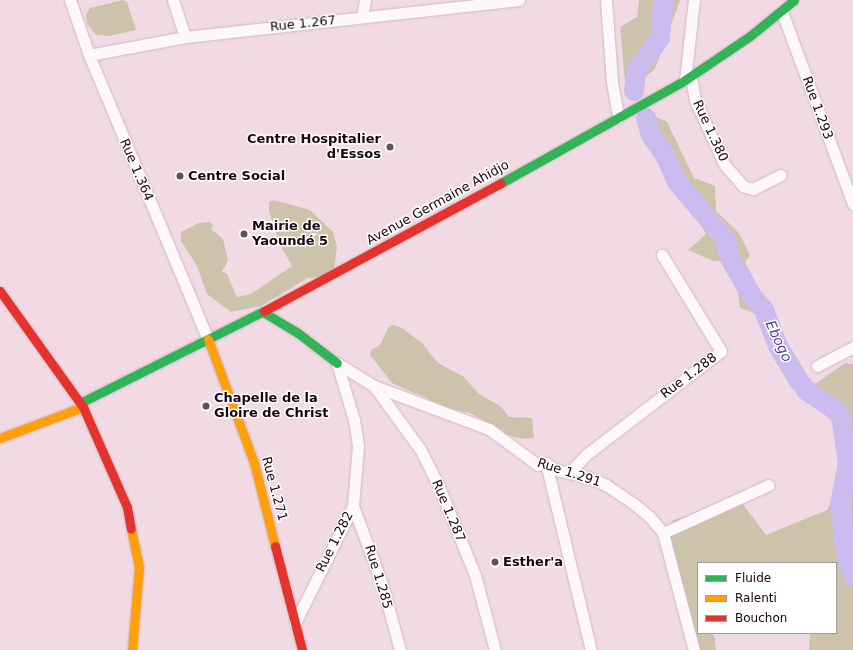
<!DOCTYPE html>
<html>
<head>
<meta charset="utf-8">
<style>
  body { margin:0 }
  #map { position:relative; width:853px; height:650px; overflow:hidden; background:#f2dae4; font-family:"DejaVu Sans",sans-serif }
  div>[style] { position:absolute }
  .green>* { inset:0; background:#cdc3ab }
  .river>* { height:20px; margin:-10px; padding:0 10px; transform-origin:10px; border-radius:10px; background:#cabcee }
  .roads { filter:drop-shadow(0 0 1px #d0b8c2) drop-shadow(0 0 1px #d0b8c2) }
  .street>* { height:11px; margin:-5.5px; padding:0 5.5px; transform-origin:5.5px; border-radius:5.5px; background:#fdf9fb }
  .fast>* { height:9px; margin:-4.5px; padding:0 4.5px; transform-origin:4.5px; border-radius:4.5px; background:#30b455 }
  .slow>* { height:9px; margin:-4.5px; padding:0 4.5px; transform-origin:4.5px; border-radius:4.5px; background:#ff9f0a }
  .jam>* { height:9px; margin:-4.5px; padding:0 4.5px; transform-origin:4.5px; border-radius:4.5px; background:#e5322d }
  .dots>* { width:11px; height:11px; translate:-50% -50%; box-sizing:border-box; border:2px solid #fff; border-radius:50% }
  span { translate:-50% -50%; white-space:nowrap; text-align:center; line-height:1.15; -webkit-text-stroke:3px #fff; paint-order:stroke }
  .street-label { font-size:13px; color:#1a030e }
  .poi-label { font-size:13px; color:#1a030e; font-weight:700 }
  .right { translate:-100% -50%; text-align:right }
  .left { translate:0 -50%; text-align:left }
  .water-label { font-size:14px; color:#534191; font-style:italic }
  .legend { position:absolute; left:697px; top:562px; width:140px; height:72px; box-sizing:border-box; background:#fff; border:1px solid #a39a9f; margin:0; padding:5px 7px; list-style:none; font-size:12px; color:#1a030e }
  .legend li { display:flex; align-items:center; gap:8px; height:20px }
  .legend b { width:20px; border:1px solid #a39a9f }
</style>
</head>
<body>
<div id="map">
  <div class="green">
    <div style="clip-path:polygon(123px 0,127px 2px,136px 30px,109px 36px,96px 35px,87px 24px,86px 15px,90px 8px)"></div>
    <div style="clip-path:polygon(639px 0,680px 0,655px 69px,626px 92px,620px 27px,637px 17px)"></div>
    <div style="clip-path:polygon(654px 116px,667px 122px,694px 178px,715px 186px,716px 211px,739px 233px,750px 255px,745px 262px,802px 374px,815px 384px,845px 363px,853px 364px,853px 650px,809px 650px,810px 633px,836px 633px,836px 563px,698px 563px,698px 633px,712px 633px,715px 638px,716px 650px,698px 650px,666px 534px,673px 520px,742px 503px,766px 535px,827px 510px,840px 480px,840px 443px,838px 419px,796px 387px,783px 369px,762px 316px,740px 308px,736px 278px,721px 261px,713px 261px,688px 250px,706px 234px,673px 175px,652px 147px)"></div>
    <div style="clip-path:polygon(274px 200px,310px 210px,333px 232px,337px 246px,334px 271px,323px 277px,308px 278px,261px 306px,231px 312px,207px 294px,197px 266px,181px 241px,181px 232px,199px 223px,210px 222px,213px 225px,211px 229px,223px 239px,228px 260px,222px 272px,227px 274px,237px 297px,251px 294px,292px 266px,280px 245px,269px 211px,269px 202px)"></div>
    <div style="clip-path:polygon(392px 325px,402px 328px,422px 343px,438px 363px,464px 377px,479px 394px,500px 406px,509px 417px,532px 418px,534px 438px,523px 439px,503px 434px,505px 432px,470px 413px,451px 409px,392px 383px,370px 355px,371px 350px,380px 345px,388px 328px)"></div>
  </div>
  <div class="river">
    <div style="left:634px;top:91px;width:20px;rotate:-84deg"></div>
    <div style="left:636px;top:71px;width:41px;rotate:-54deg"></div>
    <div style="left:660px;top:38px;width:38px;rotate:-85deg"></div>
    <div style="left:646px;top:118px;width:18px;rotate:74deg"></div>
    <div style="left:651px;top:135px;width:27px;rotate:56deg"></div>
    <div style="left:666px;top:157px;width:27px;rotate:66deg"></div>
    <div style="left:677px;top:182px;width:76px;rotate:49.8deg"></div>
    <div style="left:726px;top:240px;width:14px;rotate:82deg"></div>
    <div style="left:728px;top:254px;width:13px;rotate:63deg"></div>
    <div style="left:734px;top:266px;width:35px;rotate:59deg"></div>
    <div style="left:752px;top:296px;width:18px;rotate:49deg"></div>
    <div style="left:764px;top:310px;width:39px;rotate:69deg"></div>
    <div style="left:778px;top:346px;width:41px;rotate:59deg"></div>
    <div style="left:799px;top:381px;width:13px;rotate:51deg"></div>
    <div style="left:807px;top:391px;width:32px;rotate:34deg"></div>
    <div style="left:834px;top:409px;width:11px;rotate:49deg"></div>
    <div style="left:841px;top:417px;width:47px;rotate:81.3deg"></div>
    <div style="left:848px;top:463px;width:42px;rotate:101deg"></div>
    <div style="left:840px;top:504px;width:44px;rotate:83.5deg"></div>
    <div style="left:845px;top:548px;width:29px;rotate:74deg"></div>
  </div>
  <div class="roads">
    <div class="street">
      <div style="left:70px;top:0;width:58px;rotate:70.9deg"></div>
      <div style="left:89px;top:55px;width:308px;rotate:67.3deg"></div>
      <div style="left:173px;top:0;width:39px;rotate:72deg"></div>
      <div style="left:606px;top:0;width:82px;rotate:85.8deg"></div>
      <div style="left:612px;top:82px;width:36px;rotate:80deg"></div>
      <div style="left:782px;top:12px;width:205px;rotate:69.7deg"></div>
      <div style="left:362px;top:17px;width:17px;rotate:-80deg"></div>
      <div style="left:89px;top:55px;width:98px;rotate:-10.6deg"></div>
      <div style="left:185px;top:37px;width:336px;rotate:-6.3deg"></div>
      <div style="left:691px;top:76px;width:24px;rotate:81deg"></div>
      <div style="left:695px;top:100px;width:70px;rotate:65.6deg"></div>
      <div style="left:724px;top:164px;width:29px;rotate:49deg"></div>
      <div style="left:743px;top:186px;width:10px;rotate:17deg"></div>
      <div style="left:753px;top:189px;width:31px;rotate:-27deg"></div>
      <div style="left:685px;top:80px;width:81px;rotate:-83.6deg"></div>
      <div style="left:337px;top:363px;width:44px;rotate:31.9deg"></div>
      <div style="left:374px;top:386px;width:123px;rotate:20.5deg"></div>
      <div style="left:489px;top:429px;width:61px;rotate:36.3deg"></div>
      <div style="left:538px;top:465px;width:8px;rotate:-14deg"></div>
      <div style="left:546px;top:463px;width:12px;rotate:35deg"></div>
      <div style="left:556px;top:470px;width:33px;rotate:12deg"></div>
      <div style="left:588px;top:477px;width:20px;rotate:24deg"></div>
      <div style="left:606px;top:485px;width:34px;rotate:34deg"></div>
      <div style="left:634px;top:504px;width:21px;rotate:39deg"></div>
      <div style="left:650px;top:517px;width:21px;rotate:51deg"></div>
      <div style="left:663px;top:533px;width:121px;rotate:75.2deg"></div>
      <div style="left:817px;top:366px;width:41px;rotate:-27.8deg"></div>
      <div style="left:374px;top:386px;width:78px;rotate:53.9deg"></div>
      <div style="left:420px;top:449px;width:39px;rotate:63deg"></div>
      <div style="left:438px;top:484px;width:98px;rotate:67.9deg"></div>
      <div style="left:475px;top:575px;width:78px;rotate:75.1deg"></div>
      <div style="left:546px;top:463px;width:192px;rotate:76.5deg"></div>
      <div style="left:570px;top:472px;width:25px;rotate:-47deg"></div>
      <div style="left:587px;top:454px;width:169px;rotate:-37.5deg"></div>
      <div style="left:721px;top:351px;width:113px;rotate:-121.6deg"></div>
      <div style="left:353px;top:506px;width:83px;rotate:69.6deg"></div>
      <div style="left:382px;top:584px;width:68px;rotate:74.7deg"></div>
      <div style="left:663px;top:533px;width:116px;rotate:-24.4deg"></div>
      <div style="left:295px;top:623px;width:131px;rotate:-63.6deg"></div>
      <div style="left:353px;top:506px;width:61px;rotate:-85.3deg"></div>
      <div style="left:358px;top:445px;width:25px;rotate:-99deg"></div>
      <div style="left:354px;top:420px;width:59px;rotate:-106.6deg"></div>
    </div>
    <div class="fast">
      <div style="left:501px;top:183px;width:211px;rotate:-29.2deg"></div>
      <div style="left:685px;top:80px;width:78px;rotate:-34.1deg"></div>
      <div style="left:750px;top:36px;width:57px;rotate:-39.3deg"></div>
      <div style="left:263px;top:312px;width:41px;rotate:31deg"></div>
      <div style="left:298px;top:333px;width:49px;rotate:37.6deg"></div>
      <div style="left:80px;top:403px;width:206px;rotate:-26.6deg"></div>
    </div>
    <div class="slow">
      <div style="left:208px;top:339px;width:132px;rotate:69.6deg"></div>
      <div style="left:254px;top:463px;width:86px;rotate:75.8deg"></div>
      <div style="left:0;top:438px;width:89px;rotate:-20.5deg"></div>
      <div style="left:131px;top:529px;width:39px;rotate:78deg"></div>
      <div style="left:139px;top:567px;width:83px;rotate:94.8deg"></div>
    </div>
    <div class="jam">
      <div style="left:0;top:291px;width:143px;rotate:54.4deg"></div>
      <div style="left:83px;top:407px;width:109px;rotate:66.3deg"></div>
      <div style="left:127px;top:507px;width:22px;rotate:80deg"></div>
      <div style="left:264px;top:311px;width:269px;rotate:-28.4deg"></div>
      <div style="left:275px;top:546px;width:107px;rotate:75.4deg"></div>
    </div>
  </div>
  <div class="dots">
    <div style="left:390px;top:147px;background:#664e59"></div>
    <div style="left:180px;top:176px;background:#664e59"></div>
    <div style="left:244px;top:234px;background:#664e59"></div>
    <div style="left:206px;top:406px;background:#664e59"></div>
    <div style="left:495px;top:562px;background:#664e59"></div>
  </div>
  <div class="street-label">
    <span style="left:303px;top:24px;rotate:-6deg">Rue 1.267</span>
    <span style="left:817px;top:108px;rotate:70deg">Rue 1.293</span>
    <span style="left:710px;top:131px;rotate:65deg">Rue 1.380</span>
    <span style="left:136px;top:170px;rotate:67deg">Rue 1.364</span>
    <span style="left:438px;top:203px;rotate:-29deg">Avenue Germaine Ahidjo</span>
    <span style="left:689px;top:376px;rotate:-37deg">Rue 1.288</span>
    <span style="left:569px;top:473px;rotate:18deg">Rue 1.291</span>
    <span style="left:274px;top:489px;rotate:75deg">Rue 1.271</span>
    <span style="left:448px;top:511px;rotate:67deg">Rue 1.287</span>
    <span style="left:335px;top:542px;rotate:-63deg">Rue 1.282</span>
    <span style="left:378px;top:577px;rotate:73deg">Rue 1.285</span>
  </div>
  <div class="poi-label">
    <span class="right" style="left:381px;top:147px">Centre Hospitalier<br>d'Essos</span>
    <span class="left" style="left:188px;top:176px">Centre Social</span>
    <span class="left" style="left:252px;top:234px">Mairie de<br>Yaoundé 5</span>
    <span class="left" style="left:214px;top:406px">Chapelle de la<br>Gloire de Christ</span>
    <span class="left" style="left:503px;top:562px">Esther'a</span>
  </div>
  <div class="water-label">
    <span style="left:779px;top:341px;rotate:65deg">Ebogo</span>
  </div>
  <ul class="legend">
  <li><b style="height:5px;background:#30b455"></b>Fluide</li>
  <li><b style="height:5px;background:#ff9f0a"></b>Ralenti</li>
  <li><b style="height:5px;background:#e5322d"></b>Bouchon</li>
  </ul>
</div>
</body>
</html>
